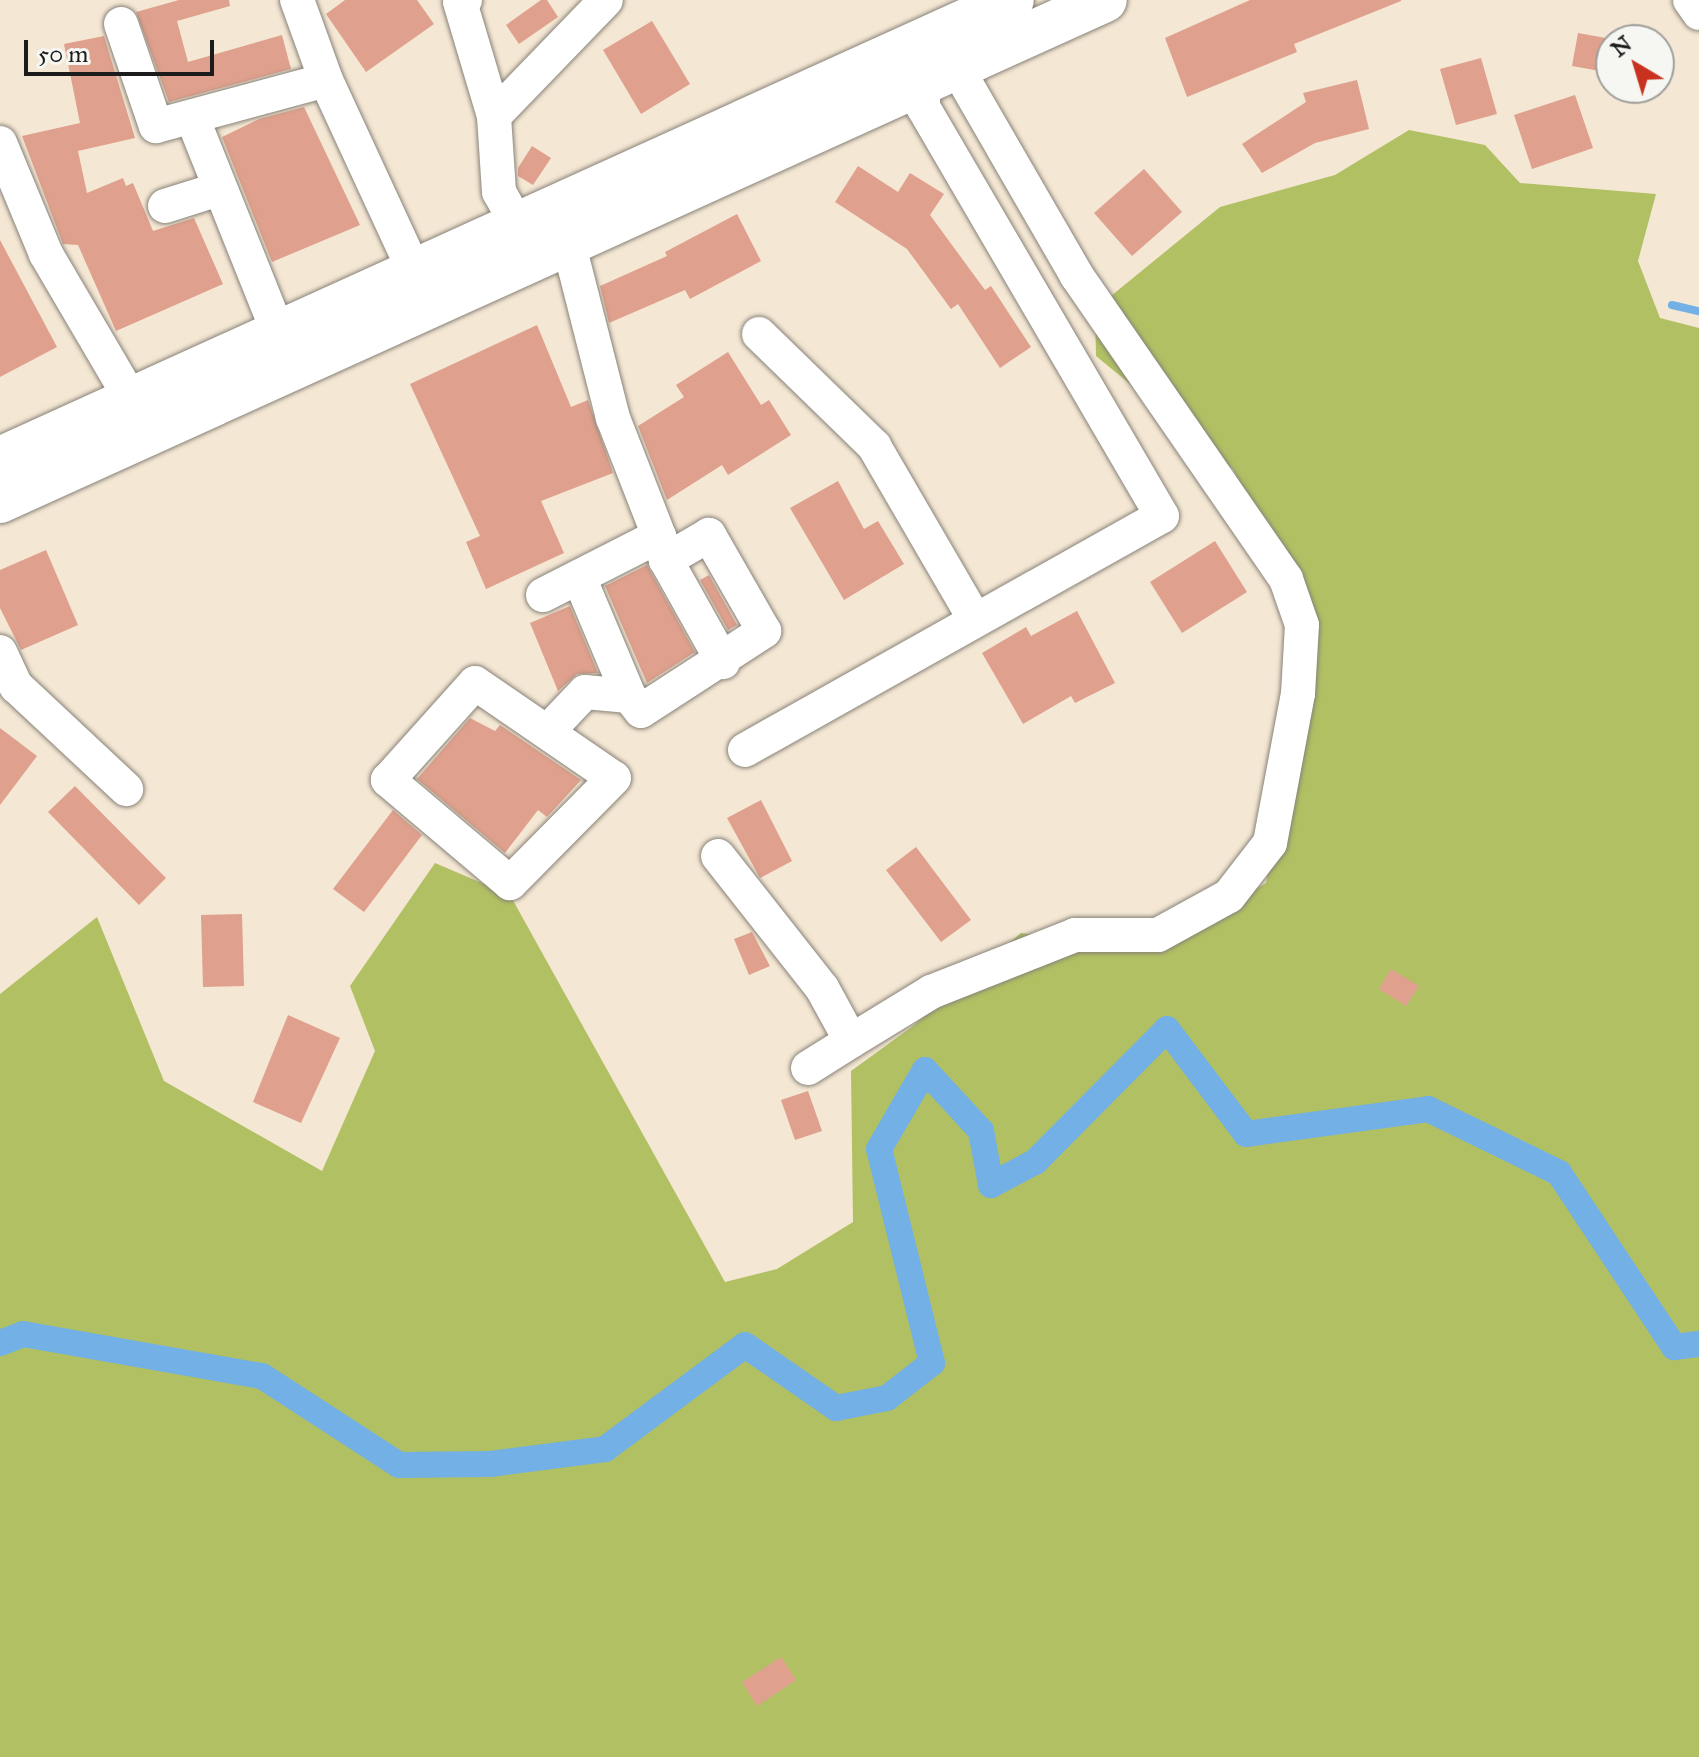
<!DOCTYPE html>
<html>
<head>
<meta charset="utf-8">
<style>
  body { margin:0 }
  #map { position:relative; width:1699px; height:1757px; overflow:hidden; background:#f4e7d4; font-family:"IM FELL Great Primer",serif }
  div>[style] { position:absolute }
  .green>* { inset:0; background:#b1c063 }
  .stream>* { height:8px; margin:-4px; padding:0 4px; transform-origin:4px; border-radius:4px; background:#73b0e5 }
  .canal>* { height:26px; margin:-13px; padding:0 13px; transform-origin:13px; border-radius:13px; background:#73b0e5 }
  .building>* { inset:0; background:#dfa08d }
  .roads { filter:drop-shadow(0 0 2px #888278) drop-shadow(0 0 2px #888278) }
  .minor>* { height:34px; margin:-17px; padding:0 17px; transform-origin:17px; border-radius:17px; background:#fff }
  .major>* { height:44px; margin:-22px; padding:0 22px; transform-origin:22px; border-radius:22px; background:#fff }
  span { translate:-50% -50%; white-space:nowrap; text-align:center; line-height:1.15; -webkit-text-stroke:7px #f6f6f2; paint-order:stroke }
  .north { position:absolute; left:1595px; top:24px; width:80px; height:80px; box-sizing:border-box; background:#f6f6f2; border:2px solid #9f9f9c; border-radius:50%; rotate:322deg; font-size:22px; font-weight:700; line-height:32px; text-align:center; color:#1c1c1c }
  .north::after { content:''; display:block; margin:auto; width:28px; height:36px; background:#c8321e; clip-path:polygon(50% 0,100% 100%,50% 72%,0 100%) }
  .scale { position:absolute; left:24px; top:40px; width:190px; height:36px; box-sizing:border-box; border:4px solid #1c1c1c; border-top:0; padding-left:10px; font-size:24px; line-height:28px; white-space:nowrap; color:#1c1c1c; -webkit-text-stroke:6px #f6f6f2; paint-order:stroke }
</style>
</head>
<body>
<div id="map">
  <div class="green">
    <div style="clip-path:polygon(1409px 130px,1485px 145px,1520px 183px,1656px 194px,1638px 261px,1660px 318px,1699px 328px,1699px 1757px,0 1757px,0 994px,97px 917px,164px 1081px,322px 1171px,375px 1051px,350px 986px,435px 863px,510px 895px,725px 1282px,777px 1269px,853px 1222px,851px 1071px,913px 1026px,1021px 933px,1151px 952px,1266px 883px,1309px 627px,1233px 469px,1096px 356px,1095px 309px,1220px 207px,1335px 175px)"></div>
  </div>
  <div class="stream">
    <div style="left:1672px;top:305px;width:28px;rotate:13deg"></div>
  </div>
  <div class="canal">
    <div style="left:0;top:1343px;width:25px;rotate:-21deg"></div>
    <div style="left:23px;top:1334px;width:243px;rotate:10deg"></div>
    <div style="left:262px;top:1376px;width:163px;rotate:33deg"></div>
    <div style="left:399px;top:1465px;width:91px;rotate:-0.6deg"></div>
    <div style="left:490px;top:1464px;width:116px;rotate:-7.4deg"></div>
    <div style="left:605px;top:1449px;width:174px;rotate:-36.6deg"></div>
    <div style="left:745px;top:1345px;width:111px;rotate:34.7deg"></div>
    <div style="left:836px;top:1408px;width:52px;rotate:-11.1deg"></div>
    <div style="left:887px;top:1398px;width:57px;rotate:-37.9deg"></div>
    <div style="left:932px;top:1363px;width:220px;rotate:-103.9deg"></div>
    <div style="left:879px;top:1149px;width:91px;rotate:-59.8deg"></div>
    <div style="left:925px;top:1070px;width:83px;rotate:47.4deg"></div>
    <div style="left:981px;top:1131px;width:55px;rotate:79.5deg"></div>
    <div style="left:991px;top:1185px;width:50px;rotate:-27.6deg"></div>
    <div style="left:1035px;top:1162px;width:187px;rotate:-45.2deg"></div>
    <div style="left:1167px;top:1029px;width:131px;rotate:53deg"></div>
    <div style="left:1246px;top:1134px;width:184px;rotate:-7.8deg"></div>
    <div style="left:1428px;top:1109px;width:146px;rotate:26deg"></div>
    <div style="left:1559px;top:1173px;width:209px;rotate:56.5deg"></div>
    <div style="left:1674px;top:1347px;width:25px;rotate:-7deg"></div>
  </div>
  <div class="building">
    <div style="clip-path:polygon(179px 0,229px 0,230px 6px,177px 21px,188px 62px,282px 35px,291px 69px,169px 102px,136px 12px)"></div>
    <div style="clip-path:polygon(345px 0,417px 0,434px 24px,366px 72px,326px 14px)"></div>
    <div style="clip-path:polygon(541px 0,547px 0,558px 17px,519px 44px,506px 25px)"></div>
    <div style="clip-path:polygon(1250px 0,1401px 0,1401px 1px,1294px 44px,1297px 52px,1187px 97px,1165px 38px)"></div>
    <div style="clip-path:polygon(652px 21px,690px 84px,641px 114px,603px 50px)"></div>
    <div style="clip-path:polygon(1578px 33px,1611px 39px,1611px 73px,1572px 66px)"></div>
    <div style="clip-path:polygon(104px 36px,135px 138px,78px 151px,87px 193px,123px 178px,126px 186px,133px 183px,153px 231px,194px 218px,223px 284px,116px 331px,78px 245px,63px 244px,22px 136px,80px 123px,64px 44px)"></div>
    <div style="clip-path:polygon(1481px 58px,1497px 114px,1456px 125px,1440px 69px)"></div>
    <div style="clip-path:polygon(1357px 80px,1369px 129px,1315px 143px,1262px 173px,1242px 144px,1306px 102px,1303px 93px)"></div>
    <div style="clip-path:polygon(1575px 95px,1593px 148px,1532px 169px,1514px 115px)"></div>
    <div style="clip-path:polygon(304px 107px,360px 225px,272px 262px,222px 137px,259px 119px)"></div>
    <div style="clip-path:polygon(532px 146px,551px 158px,533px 185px,518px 176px,518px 168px)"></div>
    <div style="clip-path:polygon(858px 166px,898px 192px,910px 173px,944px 194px,930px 215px,985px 290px,991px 286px,1031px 347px,1000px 368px,958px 304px,951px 309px,907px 249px,835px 202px)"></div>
    <div style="clip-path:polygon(1144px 169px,1182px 212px,1132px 256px,1094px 213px)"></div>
    <div style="clip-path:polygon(737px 214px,761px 261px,690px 299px,685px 290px,609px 323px,600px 286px,667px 256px,665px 252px)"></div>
    <div style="clip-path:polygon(0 240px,57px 347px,0 377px)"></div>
    <div style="clip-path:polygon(537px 325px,571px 407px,588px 400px,613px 473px,541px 501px,564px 553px,486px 589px,466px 542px,480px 536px,410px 384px)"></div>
    <div style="clip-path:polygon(728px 352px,761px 405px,769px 400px,791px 435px,728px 475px,722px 465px,667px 500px,638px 426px,684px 397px,676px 385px)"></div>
    <div style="clip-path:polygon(838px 481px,864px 529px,878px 521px,904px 564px,844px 600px,790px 508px)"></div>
    <div style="clip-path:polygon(1215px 541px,1247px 592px,1182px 633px,1150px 582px)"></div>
    <div style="clip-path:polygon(46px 550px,78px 625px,21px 650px,0 608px,0 570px)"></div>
    <div style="clip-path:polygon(647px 565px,695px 652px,647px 683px,605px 586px)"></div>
    <div style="clip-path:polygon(709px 575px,737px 625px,728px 630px,700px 580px)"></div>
    <div style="clip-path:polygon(570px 606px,598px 673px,577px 674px,558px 691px,530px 623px)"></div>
    <div style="clip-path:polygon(1077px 611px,1115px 683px,1075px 703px,1071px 696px,1023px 724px,982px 653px,1026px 627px,1031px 636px)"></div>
    <div style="clip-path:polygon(470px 718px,495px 731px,500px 725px,581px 780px,547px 817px,538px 810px,505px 853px,417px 779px)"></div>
    <div style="clip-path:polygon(0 728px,37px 756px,0 805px)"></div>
    <div style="clip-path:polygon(75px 786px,166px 878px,139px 905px,48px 812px)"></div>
    <div style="clip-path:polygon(761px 800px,792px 861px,760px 878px,727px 818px)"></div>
    <div style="clip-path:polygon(393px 810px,422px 835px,364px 912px,333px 889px)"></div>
    <div style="clip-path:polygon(916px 847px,971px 920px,941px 942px,886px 870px)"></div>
    <div style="clip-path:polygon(242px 914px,244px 986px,203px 987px,201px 915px)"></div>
    <div style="clip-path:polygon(752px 932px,770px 966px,749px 975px,734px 939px)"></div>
    <div style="clip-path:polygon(1391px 969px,1419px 986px,1406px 1006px,1379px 989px)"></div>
    <div style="clip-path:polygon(288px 1015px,340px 1038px,301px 1123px,253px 1102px)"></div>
    <div style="clip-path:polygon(808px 1091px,822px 1131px,795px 1140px,781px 1100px)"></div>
    <div style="clip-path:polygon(781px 1657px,796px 1680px,757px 1706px,742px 1682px)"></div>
  </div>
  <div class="roads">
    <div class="minor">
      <div style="left:465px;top:0;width:5px;rotate:158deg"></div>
      <div style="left:460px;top:2px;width:119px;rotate:73.4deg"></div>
      <div style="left:1690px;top:0;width:16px;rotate:55deg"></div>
      <div style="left:121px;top:24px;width:108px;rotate:71.1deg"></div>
      <div style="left:156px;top:126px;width:176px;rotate:-15.1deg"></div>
      <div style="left:326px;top:80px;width:85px;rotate:-109.9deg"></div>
      <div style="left:326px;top:80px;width:213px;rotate:65.2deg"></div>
      <div style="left:192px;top:117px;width:234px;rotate:68.2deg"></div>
      <div style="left:0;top:143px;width:120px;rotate:67.5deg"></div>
      <div style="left:46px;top:254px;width:168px;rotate:59.6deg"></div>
      <div style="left:165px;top:206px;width:57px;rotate:-17.5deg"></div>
      <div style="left:518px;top:226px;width:39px;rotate:-119deg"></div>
      <div style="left:499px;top:192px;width:76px;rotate:-93.8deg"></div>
      <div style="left:494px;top:116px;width:161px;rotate:-46deg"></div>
      <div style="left:759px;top:334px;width:161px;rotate:44.2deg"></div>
      <div style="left:874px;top:446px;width:199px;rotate:59.8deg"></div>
      <div style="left:666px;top:560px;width:117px;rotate:60.8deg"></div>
      <div style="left:579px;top:577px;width:129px;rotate:67.2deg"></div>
      <div style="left:629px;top:696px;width:19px;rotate:51deg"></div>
      <div style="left:641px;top:711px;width:147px;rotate:-33deg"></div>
      <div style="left:764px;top:631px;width:111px;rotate:-119.8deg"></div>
      <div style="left:709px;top:535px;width:50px;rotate:149.8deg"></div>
      <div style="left:666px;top:560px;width:25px;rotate:-106deg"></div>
      <div style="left:543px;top:595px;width:130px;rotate:-27deg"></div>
      <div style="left:659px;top:536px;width:127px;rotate:-111.3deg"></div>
      <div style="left:613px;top:418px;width:182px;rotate:-104.3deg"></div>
      <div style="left:0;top:652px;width:38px;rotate:65deg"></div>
      <div style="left:16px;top:686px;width:151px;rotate:43.1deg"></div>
      <div style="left:475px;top:683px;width:168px;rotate:34.4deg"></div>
      <div style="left:614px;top:778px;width:148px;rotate:134.7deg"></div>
      <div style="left:510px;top:883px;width:160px;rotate:-139.8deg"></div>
      <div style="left:388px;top:780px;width:130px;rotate:-48.1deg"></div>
      <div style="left:547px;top:732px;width:55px;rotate:-46.5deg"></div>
      <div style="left:585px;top:692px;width:44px;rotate:5.2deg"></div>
      <div style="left:745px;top:750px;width:478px;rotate:-29.3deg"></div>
      <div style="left:1162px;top:516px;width:474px;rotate:-120.3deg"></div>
      <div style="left:923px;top:107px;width:24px;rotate:-90deg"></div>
      <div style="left:718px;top:856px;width:168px;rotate:51.8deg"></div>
      <div style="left:822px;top:988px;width:60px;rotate:61.3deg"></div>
      <div style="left:851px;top:1041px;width:94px;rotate:-31.5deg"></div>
      <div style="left:931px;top:992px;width:155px;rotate:-21.6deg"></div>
      <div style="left:1075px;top:935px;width:83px"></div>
      <div style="left:1158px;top:935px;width:81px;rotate:-28.8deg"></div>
      <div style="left:1229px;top:896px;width:67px;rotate:-52.3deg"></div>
      <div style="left:1270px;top:843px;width:152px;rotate:-79.4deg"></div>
      <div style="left:1298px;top:694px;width:69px;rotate:-86.7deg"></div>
      <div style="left:1302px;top:625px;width:49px;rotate:-109.2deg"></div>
      <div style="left:1286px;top:579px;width:368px;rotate:-124.6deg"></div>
      <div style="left:1077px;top:276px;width:218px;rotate:-120deg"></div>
      <div style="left:808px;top:1068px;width:51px;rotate:-32.1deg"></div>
    </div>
    <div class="major">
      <div style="left:0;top:459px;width:1111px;rotate:-24.4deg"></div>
      <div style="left:0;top:501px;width:1213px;rotate:-24.39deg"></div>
    </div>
  </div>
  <div class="north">N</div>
  <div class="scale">50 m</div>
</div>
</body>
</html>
